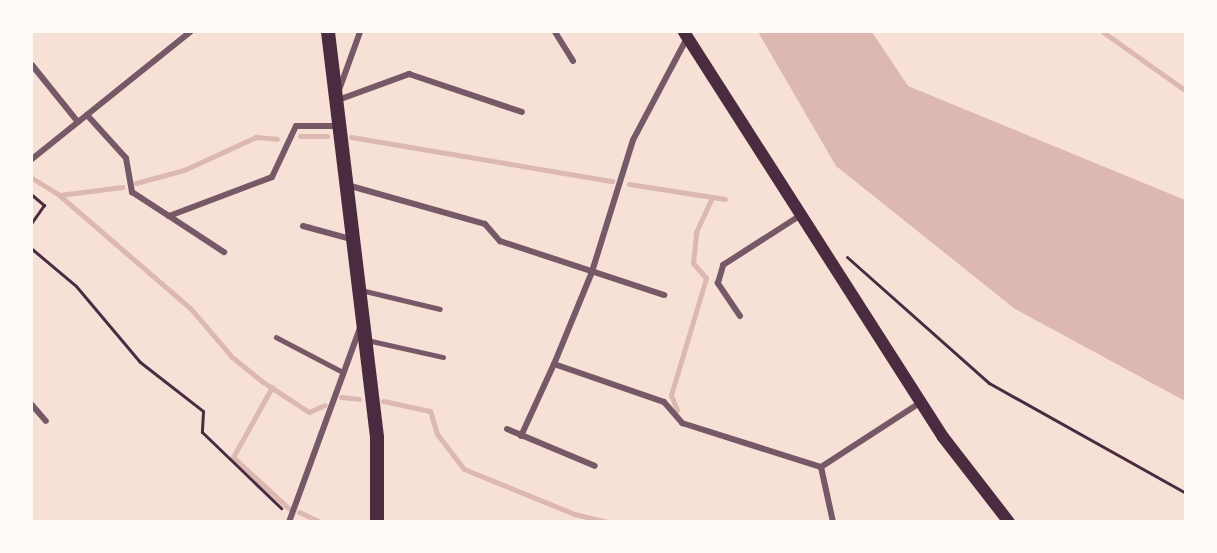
<!DOCTYPE html>
<html>
<head>
<meta charset="utf-8">
<style>
  body { margin:0 }
  #map { position:relative; width:1217px; height:553px; overflow:hidden; background:#f7e1d7; font-family:Karla,sans-serif }
  div>[style] { position:absolute }
  .water>* { inset:0; background:#dcb8b0 }
  .stream>* { height:5px; margin:-2.5px; padding:0 2.5px; transform-origin:2.5px; border-radius:2.5px; background:#dcb8b0 }
  .path>* { height:3px; margin:-1.5px; padding:0 1.5px; transform-origin:1.5px; border-radius:1.5px; background:#4a2c40 }
  .service>* { height:4.5px; margin:-2.25px; padding:0 2.25px; transform-origin:2.25px; border-radius:2.25px; background:#755966 }
  .minor>* { height:6px; margin:-3px; padding:0 3px; transform-origin:3px; border-radius:3px; background:#755966 }
  .secondary>* { height:12px; margin:-6px; padding:0 6px; transform-origin:6px; border-radius:6px; background:#4a2c40 }
  .primary>* { height:14px; margin:-7px; padding:0 7px; transform-origin:7px; border-radius:7px; background:#4a2c40 }
  span { translate:-50% -50%; white-space:nowrap; text-align:center; line-height:1.15; -webkit-text-stroke:4.5px #fffaf5; paint-order:stroke }
  .frame { position:absolute; inset:0; border:33px solid #fffaf5; pointer-events:none }
</style>
</head>
<body>
<div id="map">
  <div class="water">
    <div style="clip-path:polygon(758px 32px,872px 32px,908px 86px,1185px 200px,1185px 401px,1015px 309px,836px 166px)"></div>
  </div>
  <div class="stream">
    <div style="left:1103px;top:32px;width:102px;rotate:35.4deg"></div>
    <div style="left:300px;top:136px;width:27px"></div>
    <div style="left:351px;top:137px;width:265px;rotate:9.6deg"></div>
    <div style="left:32px;top:178px;width:32px;rotate:32deg"></div>
    <div style="left:59px;top:195px;width:174px;rotate:40.8deg"></div>
    <div style="left:191px;top:309px;width:63px;rotate:49.5deg"></div>
    <div style="left:232px;top:357px;width:40px;rotate:39deg"></div>
    <div style="left:263px;top:382px;width:55px;rotate:33.1deg"></div>
    <div style="left:309px;top:412px;width:17px;rotate:-24deg"></div>
    <div style="left:136px;top:183px;width:50px;rotate:-15.2deg"></div>
    <div style="left:184px;top:170px;width:79px;rotate:-24.6deg"></div>
    <div style="left:256px;top:137px;width:21px;rotate:5deg"></div>
    <div style="left:629px;top:184px;width:97px;rotate:8.9deg"></div>
    <div style="left:59px;top:195px;width:64px;rotate:-7.2deg"></div>
    <div style="left:272px;top:387px;width:80px;rotate:119.1deg"></div>
    <div style="left:233px;top:457px;width:75px;rotate:42.8deg"></div>
    <div style="left:341px;top:397px;width:18px;rotate:6deg"></div>
    <div style="left:383px;top:401px;width:48px;rotate:12deg"></div>
    <div style="left:430px;top:411px;width:24px;rotate:73deg"></div>
    <div style="left:437px;top:434px;width:44px;rotate:52.4deg"></div>
    <div style="left:464px;top:469px;width:119px;rotate:22.2deg"></div>
    <div style="left:574px;top:514px;width:37px;rotate:13deg"></div>
    <div style="left:677px;top:410px;width:16px;rotate:-112deg"></div>
    <div style="left:671px;top:395px;width:122px;rotate:-73.3deg"></div>
    <div style="left:706px;top:278px;width:20px;rotate:-131deg"></div>
    <div style="left:693px;top:263px;width:31px;rotate:-84deg"></div>
    <div style="left:696px;top:232px;width:38px;rotate:-65deg"></div>
    <div style="left:299px;top:512px;width:23px;rotate:25deg"></div>
  </div>
  <div class="path">
    <div style="left:32px;top:195px;width:16px;rotate:40deg"></div>
    <div style="left:44px;top:205px;width:21px;rotate:125deg"></div>
    <div style="left:32px;top:249px;width:57px;rotate:40.1deg"></div>
    <div style="left:76px;top:286px;width:99px;rotate:49.9deg"></div>
    <div style="left:140px;top:362px;width:80px;rotate:37.9deg"></div>
    <div style="left:203px;top:411px;width:21px;rotate:93deg"></div>
    <div style="left:202px;top:432px;width:110px;rotate:43.9deg"></div>
    <div style="left:847px;top:257px;width:190px;rotate:41.6deg"></div>
    <div style="left:989px;top:383px;width:226px;rotate:29.2deg"></div>
  </div>
  <div class="service">
    <div style="left:361px;top:290px;width:81px;rotate:13.5deg"></div>
    <div style="left:276px;top:337px;width:76px;rotate:27.6deg"></div>
    <div style="left:367px;top:340px;width:78px;rotate:12.6deg"></div>
  </div>
  <div class="minor">
    <div style="left:555px;top:32px;width:34px;rotate:58deg"></div>
    <div style="left:687px;top:38px;width:115px;rotate:117.9deg"></div>
    <div style="left:633px;top:140px;width:138px;rotate:107.3deg"></div>
    <div style="left:592px;top:272px;width:100px;rotate:112.4deg"></div>
    <div style="left:554px;top:364px;width:116px;rotate:19.1deg"></div>
    <div style="left:664px;top:402px;width:28px;rotate:49deg"></div>
    <div style="left:682px;top:423px;width:146px;rotate:17.6deg"></div>
    <div style="left:821px;top:467px;width:119px;rotate:-33deg"></div>
    <div style="left:32px;top:65px;width:73px;rotate:51.1deg"></div>
    <div style="left:339px;top:90px;width:62px;rotate:-70.1deg"></div>
    <div style="left:338px;top:100px;width:76px;rotate:-20.1deg"></div>
    <div style="left:409px;top:74px;width:119px;rotate:18.6deg"></div>
    <div style="left:87px;top:115px;width:58px;rotate:47.8deg"></div>
    <div style="left:126px;top:158px;width:35px;rotate:80deg"></div>
    <div style="left:132px;top:192px;width:44px;rotate:33deg"></div>
    <div style="left:169px;top:216px;width:110px;rotate:-20.7deg"></div>
    <div style="left:272px;top:177px;width:56px;rotate:-64.8deg"></div>
    <div style="left:296px;top:126px;width:43px"></div>
    <div style="left:32px;top:159px;width:203px;rotate:-38.8deg"></div>
    <div style="left:347px;top:185px;width:143px;rotate:15.8deg"></div>
    <div style="left:485px;top:224px;width:23px;rotate:49deg"></div>
    <div style="left:500px;top:241px;width:173px;rotate:18.2deg"></div>
    <div style="left:169px;top:216px;width:66px;rotate:33.2deg"></div>
    <div style="left:303px;top:226px;width:50px;rotate:15.2deg"></div>
    <div style="left:740px;top:316px;width:40px;rotate:-124deg"></div>
    <div style="left:718px;top:283px;width:19px;rotate:-74deg"></div>
    <div style="left:723px;top:265px;width:93px;rotate:-32.7deg"></div>
    <div style="left:32px;top:405px;width:21px;rotate:49deg"></div>
    <div style="left:507px;top:429px;width:95px;rotate:22.8deg"></div>
    <div style="left:521px;top:436px;width:79px;rotate:-65.4deg"></div>
    <div style="left:821px;top:467px;width:56px;rotate:77.7deg"></div>
    <div style="left:289px;top:522px;width:207px;rotate:-69.9deg"></div>
  </div>
  <div class="secondary">
    <div style="left:684px;top:32px;width:481px;rotate:57.4deg"></div>
    <div style="left:943px;top:437px;width:108px;rotate:52.2deg"></div>
  </div>
  <div class="primary">
    <div style="left:328px;top:32px;width:408px;rotate:83.1deg"></div>
    <div style="left:377px;top:437px;width:85px;rotate:90deg"></div>
  </div>
  <div class="frame"></div>
</div>
</body>
</html>
